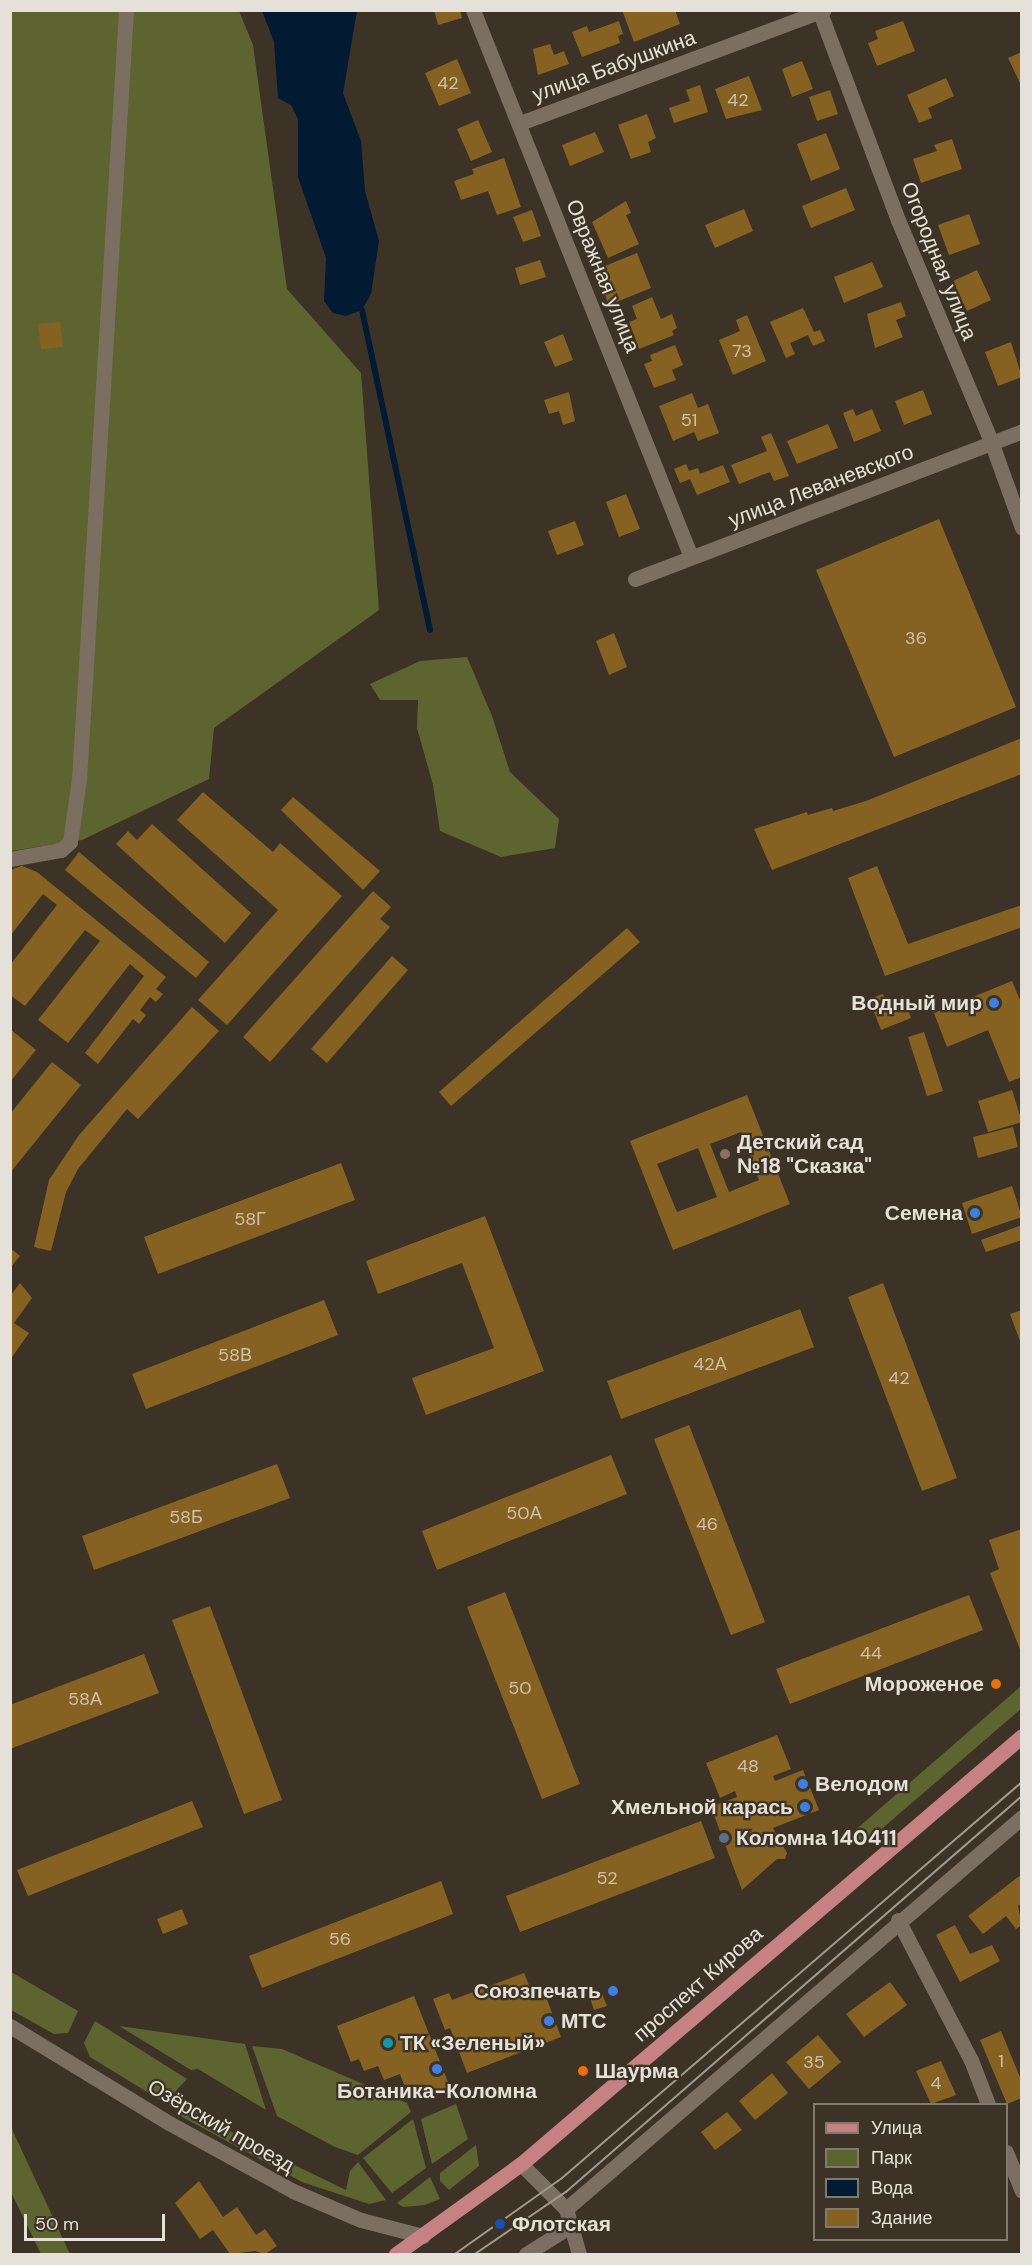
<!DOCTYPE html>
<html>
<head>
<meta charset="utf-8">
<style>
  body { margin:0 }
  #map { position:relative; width:1032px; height:2265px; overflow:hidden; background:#3c3326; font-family:"DM Sans",sans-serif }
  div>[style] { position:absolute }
  .green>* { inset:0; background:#5d642f }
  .water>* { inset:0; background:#021b32 }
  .stream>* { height:6px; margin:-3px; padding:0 3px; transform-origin:3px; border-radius:3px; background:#021b32 }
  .building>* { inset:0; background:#866222 }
  .minor>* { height:15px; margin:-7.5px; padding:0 7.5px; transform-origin:7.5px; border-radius:7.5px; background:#7a6f60 }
  .major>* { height:15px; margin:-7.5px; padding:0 7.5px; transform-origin:7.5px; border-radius:7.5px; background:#c68184 }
  .tram>* { height:1.5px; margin:-0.75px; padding:0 0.75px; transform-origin:0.75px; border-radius:0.75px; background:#a19a8f }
  .dots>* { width:16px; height:16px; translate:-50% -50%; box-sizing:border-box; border:3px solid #3c3326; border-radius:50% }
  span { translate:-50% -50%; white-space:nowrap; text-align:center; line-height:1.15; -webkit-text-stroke:4.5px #3c3326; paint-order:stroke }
  .number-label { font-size:18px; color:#cec1aa }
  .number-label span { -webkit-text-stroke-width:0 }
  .street-label { font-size:21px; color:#e6e1d8 }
  .poi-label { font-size:21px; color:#e6e1d8; font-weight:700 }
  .right { translate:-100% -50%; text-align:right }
  .left { translate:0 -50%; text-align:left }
  .frame { position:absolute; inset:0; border:12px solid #e6e1d8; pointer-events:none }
  .legend { position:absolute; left:813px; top:2103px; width:195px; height:138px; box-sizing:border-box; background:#3c3326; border:2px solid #80796d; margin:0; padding:8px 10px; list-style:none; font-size:18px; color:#e6e1d8 }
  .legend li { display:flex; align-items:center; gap:12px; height:30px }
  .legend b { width:30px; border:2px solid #80796d }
  .scale { position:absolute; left:24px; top:2214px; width:141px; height:27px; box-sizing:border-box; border:3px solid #e6e1d8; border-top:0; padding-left:8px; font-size:18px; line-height:21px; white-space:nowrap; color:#e6e1d8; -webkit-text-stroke:4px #3c3326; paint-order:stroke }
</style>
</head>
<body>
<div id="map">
  <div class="green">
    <div style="clip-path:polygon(11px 11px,239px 11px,253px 45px,287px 289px,361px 373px,379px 610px,214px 728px,209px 779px,82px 840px,11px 851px)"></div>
    <div style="clip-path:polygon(467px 657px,492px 716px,510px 772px,559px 819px,555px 848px,501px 857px,440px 831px,433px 785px,417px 728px,418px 700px,380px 700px,370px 684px,420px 661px)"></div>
    <div style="clip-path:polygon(1020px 1687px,1021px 1709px,863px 1845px,853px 1832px)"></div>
    <div style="clip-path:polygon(11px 1972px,78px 2011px,68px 2033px,54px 2034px,11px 2010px)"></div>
    <div style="clip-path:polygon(95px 2021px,187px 2079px,165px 2103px,90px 2057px,84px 2043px)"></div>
    <div style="clip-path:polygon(119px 2026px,245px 2044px,266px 2110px,198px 2069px,191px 2070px)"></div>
    <div style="clip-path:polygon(252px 2046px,282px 2049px,407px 2103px,411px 2112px,358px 2155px,335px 2147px,277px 2116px)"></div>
    <div style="clip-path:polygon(184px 2103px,251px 2144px,346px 2190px,350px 2171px,358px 2162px,386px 2200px,369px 2204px,302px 2182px,177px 2114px)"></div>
    <div style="clip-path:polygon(456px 2104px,468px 2139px,432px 2164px,421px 2119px)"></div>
    <div style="clip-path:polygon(413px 2119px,426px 2168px,392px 2193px,363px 2158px)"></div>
    <div style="clip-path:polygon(10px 2127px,11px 2127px,70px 2254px,41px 2254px,11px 2192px)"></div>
    <div style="clip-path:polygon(476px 2145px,479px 2166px,449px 2190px,440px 2181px,440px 2173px)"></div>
    <div style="clip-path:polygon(430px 2177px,440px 2199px,425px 2205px,403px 2207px,397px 2203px)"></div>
  </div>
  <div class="water">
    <div style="clip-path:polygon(262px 11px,357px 11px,343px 93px,361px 141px,365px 191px,379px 241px,371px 294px,362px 310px,346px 316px,333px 313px,324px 301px,326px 258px,298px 177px,298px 119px,291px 105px,278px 98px,274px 42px)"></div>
  </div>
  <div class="stream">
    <div style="left:362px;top:310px;width:327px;rotate:78deg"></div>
  </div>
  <div class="building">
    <div style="clip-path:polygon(434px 10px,460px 10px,462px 18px,438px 25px)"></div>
    <div style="clip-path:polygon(622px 10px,675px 10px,680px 24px,634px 42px)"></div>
    <div style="clip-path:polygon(619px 21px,623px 34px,618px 36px,620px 43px,582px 57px,572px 32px,587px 26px,589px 32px)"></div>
    <div style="clip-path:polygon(903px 21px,915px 51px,877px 66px,868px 43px,878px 39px,875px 31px)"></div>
    <div style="clip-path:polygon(550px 44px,554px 55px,564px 51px,569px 64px,538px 75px,533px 49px)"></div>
    <div style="clip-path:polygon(1022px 52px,1022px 82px,1020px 83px,1008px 58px)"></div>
    <div style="clip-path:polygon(457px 59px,471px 93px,439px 106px,425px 73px)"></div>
    <div style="clip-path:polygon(802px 61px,813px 89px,792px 97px,782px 69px)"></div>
    <div style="clip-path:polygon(749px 76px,762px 110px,726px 119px,715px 89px)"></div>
    <div style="clip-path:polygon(946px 78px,954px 96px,928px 108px,932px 118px,919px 123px,907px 95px)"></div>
    <div style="clip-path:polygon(700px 85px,708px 112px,674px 123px,669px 108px,690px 101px,686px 90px)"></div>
    <div style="clip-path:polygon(830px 90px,838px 114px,817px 121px,809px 97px)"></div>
    <div style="clip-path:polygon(647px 114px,656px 138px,648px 142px,651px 152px,631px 159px,618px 125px)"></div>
    <div style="clip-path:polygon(478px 120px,492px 152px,471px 161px,457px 129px)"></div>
    <div style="clip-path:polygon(595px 132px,604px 152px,570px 166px,562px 145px)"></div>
    <div style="clip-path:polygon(826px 133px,840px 169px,811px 181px,797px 144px)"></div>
    <div style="clip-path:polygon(952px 139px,962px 169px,921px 183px,913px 159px,937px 151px,934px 145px)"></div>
    <div style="clip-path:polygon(504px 158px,521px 207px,497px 215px,488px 191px,461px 200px,454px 181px,474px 174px,472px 169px)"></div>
    <div style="clip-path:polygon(846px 188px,855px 210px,811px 228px,802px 206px)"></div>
    <div style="clip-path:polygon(626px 201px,631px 213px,626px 215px,639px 244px,608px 258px,592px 222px)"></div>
    <div style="clip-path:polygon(744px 209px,753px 231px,715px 248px,705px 225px)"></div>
    <div style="clip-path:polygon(532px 210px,541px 236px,523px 242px,513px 217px)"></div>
    <div style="clip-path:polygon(969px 214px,980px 244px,949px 255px,938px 225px)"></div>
    <div style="clip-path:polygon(637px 253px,651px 288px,609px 305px,595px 270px)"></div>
    <div style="clip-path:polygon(540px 260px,546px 277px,520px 285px,515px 268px)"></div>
    <div style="clip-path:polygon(872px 262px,883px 287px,844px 303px,834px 277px)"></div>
    <div style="clip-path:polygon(977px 270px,991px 300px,967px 311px,953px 281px)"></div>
    <div style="clip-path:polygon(652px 297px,661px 319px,672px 314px,677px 328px,672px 331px,674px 335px,639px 349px,629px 322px,637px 319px,632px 306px)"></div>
    <div style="clip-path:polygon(901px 302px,906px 316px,896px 320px,903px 337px,875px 348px,867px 314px)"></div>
    <div style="clip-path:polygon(803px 308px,814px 332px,820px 330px,825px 341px,813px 346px,808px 335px,790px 343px,795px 354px,786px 358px,770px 322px)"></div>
    <div style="clip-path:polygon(747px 315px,766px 361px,733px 375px,719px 340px,740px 331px,736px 320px)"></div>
    <div style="clip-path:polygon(60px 322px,63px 347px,41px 349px,38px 324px)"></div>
    <div style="clip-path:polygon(563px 334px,573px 360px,555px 367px,544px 342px)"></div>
    <div style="clip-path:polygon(1011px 342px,1022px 377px,998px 386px,985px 352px)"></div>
    <div style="clip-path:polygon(675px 345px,683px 365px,672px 370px,676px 380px,654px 388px,644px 364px,652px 361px,650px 355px)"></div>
    <div style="clip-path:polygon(923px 390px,932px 414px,904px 425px,895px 401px)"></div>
    <div style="clip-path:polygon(569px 392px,575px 421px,563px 425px,559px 411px,549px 414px,544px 400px)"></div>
    <div style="clip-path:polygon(692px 393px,698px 408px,708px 404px,719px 433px,698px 441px,694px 432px,673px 441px,659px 406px)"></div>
    <div style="clip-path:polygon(853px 409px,856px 416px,872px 409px,881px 431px,854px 442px,843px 413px)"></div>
    <div style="clip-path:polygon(828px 424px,838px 448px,797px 464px,787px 441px)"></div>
    <div style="clip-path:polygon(771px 433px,789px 476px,774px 481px,770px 472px,739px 484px,731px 465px,767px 451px,761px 437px)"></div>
    <div style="clip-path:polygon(686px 464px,689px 471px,698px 468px,700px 474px,723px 465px,730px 482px,697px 495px,690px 479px,680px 483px,674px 469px)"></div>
    <div style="clip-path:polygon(626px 494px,640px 529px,619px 537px,606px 502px)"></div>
    <div style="clip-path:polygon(939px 519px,1016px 707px,894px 757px,816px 570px)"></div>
    <div style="clip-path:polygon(575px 521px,584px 545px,557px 555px,548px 531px)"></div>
    <div style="clip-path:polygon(614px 633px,627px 667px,609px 675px,596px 641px)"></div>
    <div style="clip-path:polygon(1022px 738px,1022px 774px,772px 870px,754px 829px,807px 812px,808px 815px,832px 808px,833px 811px,866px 801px)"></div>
    <div style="clip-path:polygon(203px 792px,273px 852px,280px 843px,342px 896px,227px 1025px,198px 1000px,278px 910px,177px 820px)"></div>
    <div style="clip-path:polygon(293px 797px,380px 871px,363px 890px,281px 810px)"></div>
    <div style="clip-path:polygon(152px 824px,251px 913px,225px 943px,116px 844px,128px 831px,137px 840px)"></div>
    <div style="clip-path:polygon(79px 852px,209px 962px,196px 978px,65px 870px)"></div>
    <div style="clip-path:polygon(22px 866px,37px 872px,166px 977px,156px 989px,163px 994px,156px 1002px,150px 997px,140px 1010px,146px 1015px,139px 1024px,133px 1019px,98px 1064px,85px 1053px,144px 976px,130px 964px,68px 1043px,38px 1020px,100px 941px,85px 930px,25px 1006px,10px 995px,10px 965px,57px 905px,43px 894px,10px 936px,10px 870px)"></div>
    <div style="clip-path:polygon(877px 866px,908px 944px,1022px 905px,1022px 927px,885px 976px,848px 878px)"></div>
    <div style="clip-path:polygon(373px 891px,391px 907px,380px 919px,390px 927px,270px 1062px,243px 1037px)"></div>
    <div style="clip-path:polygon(627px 928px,640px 942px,451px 1106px,439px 1092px)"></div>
    <div style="clip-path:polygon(392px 956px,408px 970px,327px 1063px,311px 1049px)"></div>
    <div style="clip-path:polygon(1012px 981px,1022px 1005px,1022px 1077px,1009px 1082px,988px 1030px,947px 1047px,934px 1013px)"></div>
    <div style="clip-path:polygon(883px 994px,886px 1003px,903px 996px,911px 1018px,881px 1030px,869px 999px)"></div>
    <div style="clip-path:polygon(192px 1007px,219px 1031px,138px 1119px,127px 1109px,78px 1169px,66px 1192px,51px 1251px,34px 1247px,49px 1180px,79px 1135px)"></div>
    <div style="clip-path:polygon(10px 1029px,36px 1050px,10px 1082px)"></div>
    <div style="clip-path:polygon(924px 1032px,943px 1091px,927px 1096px,908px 1037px)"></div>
    <div style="clip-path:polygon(52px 1062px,81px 1085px,10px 1173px,10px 1114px)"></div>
    <div style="clip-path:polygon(1012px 1090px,1022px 1122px,988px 1132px,978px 1101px)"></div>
    <div style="clip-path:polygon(evenodd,747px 1095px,790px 1204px,673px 1250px,630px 1141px,747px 1095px,741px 1132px,759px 1180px,729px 1192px,710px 1144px,741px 1132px,747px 1095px,698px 1148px,717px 1197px,677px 1212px,657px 1164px,698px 1148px)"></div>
    <div style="clip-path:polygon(1013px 1127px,1018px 1147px,978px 1158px,973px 1137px)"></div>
    <div style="clip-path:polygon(341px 1163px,355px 1200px,158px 1274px,144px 1237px)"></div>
    <div style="clip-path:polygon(1012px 1186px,1022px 1217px,972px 1234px,962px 1203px)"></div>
    <div style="clip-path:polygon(485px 1216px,544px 1371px,426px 1415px,412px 1378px,494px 1348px,462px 1263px,378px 1294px,366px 1261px)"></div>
    <div style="clip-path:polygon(1022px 1225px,1022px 1240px,986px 1252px,981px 1240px)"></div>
    <div style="clip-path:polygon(10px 1248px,20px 1256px,10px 1268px)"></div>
    <div style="clip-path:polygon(20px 1283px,32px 1298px,14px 1323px,29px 1333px,10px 1360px,10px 1296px)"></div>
    <div style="clip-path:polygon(883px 1283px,957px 1478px,922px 1491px,848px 1297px)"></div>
    <div style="clip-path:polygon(324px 1300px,338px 1335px,146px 1409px,132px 1374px)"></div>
    <div style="clip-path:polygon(800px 1309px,814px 1347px,621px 1419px,607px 1381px)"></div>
    <div style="clip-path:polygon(1022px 1310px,1022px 1344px,1021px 1344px,1010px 1314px)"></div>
    <div style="clip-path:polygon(689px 1425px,765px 1622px,731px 1635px,654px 1439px)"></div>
    <div style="clip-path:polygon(611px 1455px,627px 1494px,437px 1570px,422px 1531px)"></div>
    <div style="clip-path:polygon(277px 1464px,290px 1498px,94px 1570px,82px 1536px)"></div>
    <div style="clip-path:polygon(1022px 1529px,1022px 1652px,1021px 1652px,990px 1573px,999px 1569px,989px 1540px)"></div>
    <div style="clip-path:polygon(505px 1592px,580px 1784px,542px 1799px,467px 1607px)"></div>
    <div style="clip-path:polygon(969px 1595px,983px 1630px,790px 1704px,776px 1669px)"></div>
    <div style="clip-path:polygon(210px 1606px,282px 1800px,244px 1814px,172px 1620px)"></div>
    <div style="clip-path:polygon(144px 1654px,159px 1693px,10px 1749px,10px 1705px)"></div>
    <div style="clip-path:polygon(777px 1735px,791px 1769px,773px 1776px,775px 1781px,803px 1770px,819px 1810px,773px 1828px,787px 1853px,785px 1859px,777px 1859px,742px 1890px,711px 1807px,737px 1797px,735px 1791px,720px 1798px,706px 1763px)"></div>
    <div style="clip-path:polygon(192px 1801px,203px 1827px,28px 1896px,17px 1870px)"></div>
    <div style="clip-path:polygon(701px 1821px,715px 1858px,520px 1932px,506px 1896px)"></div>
    <div style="clip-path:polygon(1022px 1874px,1022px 1903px,1018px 1906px,1022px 1925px,1016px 1929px,1006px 1916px,983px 1934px,968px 1916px)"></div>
    <div style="clip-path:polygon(441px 1881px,453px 1914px,262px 1988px,249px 1956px)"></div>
    <div style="clip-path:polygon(182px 1909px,188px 1924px,163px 1934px,157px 1919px)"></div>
    <div style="clip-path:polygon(955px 1925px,970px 1954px,992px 1945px,1000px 1961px,960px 1982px,936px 1935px)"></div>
    <div style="clip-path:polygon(524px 1973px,531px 1990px,542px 1986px,561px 2037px,467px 2073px,450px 2028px,445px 2030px,433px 1999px,449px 1993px,452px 2000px)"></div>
    <div style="clip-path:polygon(890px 1982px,907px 2005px,864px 2037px,846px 2014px)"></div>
    <div style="clip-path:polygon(602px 1994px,607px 2006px,594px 2010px,590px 1998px)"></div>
    <div style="clip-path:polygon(414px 1996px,450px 2087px,429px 2096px,425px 2086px,407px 2093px,400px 2074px,384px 2080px,378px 2066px,364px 2071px,359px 2059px,351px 2062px,337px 2026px)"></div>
    <div style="clip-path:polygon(1001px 2031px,1022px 2082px,1022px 2098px,1007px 2104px,980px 2040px)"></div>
    <div style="clip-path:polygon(818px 2035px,841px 2062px,809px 2089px,786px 2062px)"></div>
    <div style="clip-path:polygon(941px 2061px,956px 2095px,931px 2104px,916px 2071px)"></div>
    <div style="clip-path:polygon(583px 2064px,591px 2072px,584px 2079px,576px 2070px)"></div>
    <div style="clip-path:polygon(772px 2073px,788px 2093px,755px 2120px,739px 2101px)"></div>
    <div style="clip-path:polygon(727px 2112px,742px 2130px,715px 2150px,701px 2132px)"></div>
    <div style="clip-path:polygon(199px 2181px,223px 2217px,237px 2207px,256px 2235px,265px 2229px,277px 2246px,265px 2254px,255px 2251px,230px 2254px,213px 2230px,200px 2239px,175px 2203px)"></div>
  </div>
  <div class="minor">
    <div style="left:473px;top:10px;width:589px;rotate:68.27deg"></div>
    <div style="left:819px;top:10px;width:224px;rotate:69.4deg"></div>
    <div style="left:898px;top:220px;width:243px;rotate:67.2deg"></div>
    <div style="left:992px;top:444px;width:89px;rotate:70.3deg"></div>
    <div style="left:520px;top:123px;width:324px;rotate:-20.4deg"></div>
    <div style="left:635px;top:579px;width:414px;rotate:-20.9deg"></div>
    <div style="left:10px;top:859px;width:52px;rotate:-10deg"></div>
    <div style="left:61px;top:850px;width:12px;rotate:-42deg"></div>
    <div style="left:70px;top:842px;width:64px;rotate:-81.9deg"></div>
    <div style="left:79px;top:779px;width:770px;rotate:-86.5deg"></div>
    <div style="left:898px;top:1920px;width:158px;rotate:62.5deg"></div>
    <div style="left:971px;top:2060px;width:47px;rotate:68.9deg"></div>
    <div style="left:10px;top:2026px;width:186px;rotate:31.4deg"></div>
    <div style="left:169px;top:2123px;width:141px;rotate:28.7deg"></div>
    <div style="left:293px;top:2191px;width:74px;rotate:23.1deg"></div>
    <div style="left:361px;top:2220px;width:64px;rotate:14.5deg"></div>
    <div style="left:1006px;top:2152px;width:42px;rotate:67.7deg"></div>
    <div style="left:521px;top:2164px;width:64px;rotate:45deg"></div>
    <div style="left:566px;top:2209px;width:47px;rotate:73.9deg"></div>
    <div style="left:566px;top:2209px;width:601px;rotate:-40.68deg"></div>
    <div style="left:526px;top:2254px;width:54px;rotate:-32.2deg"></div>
  </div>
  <div class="major">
    <div style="left:396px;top:2254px;width:154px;rotate:-35.8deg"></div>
    <div style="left:521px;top:2164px;width:659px;rotate:-40.51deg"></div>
  </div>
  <div class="tram">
    <div style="left:455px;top:2254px;width:130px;rotate:-35.3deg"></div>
    <div style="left:561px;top:2179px;width:608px;rotate:-40.73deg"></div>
    <div style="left:475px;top:2254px;width:110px;rotate:-34.3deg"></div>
    <div style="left:566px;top:2192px;width:604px;rotate:-40.97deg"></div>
  </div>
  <div class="dots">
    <div style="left:994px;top:1003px;background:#3f7fe0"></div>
    <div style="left:725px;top:1154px;background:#8d6e63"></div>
    <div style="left:975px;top:1213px;background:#3f7fe0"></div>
    <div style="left:996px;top:1684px;background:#e8710a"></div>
    <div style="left:803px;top:1784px;background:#3f7fe0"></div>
    <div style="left:805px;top:1807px;background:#3f7fe0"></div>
    <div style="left:724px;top:1838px;background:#5c6f8a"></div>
    <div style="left:613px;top:1991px;background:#3f7fe0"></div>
    <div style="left:549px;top:2021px;background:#3f7fe0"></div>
    <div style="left:388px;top:2043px;background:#0f9aa8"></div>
    <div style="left:437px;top:2069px;background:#3f7fe0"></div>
    <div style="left:583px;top:2071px;background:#e8710a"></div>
    <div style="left:500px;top:2224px;background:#1a4fb4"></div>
  </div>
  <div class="number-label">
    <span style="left:448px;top:83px">42</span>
    <span style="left:738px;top:100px">42</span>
    <span style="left:742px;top:351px">73</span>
    <span style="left:689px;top:420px">51</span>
    <span style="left:916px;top:638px">36</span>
    <span style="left:250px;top:1219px">58Г</span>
    <span style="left:235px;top:1355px">58В</span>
    <span style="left:710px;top:1364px">42А</span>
    <span style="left:899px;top:1378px">42</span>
    <span style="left:524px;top:1513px">50А</span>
    <span style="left:186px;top:1517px">58Б</span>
    <span style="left:707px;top:1524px">46</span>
    <span style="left:871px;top:1653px">44</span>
    <span style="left:520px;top:1688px">50</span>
    <span style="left:85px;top:1699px">58А</span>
    <span style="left:748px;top:1766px">48</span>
    <span style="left:607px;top:1878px">52</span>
    <span style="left:340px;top:1939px">56</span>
    <span style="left:1001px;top:2061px">1</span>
    <span style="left:814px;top:2062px">35</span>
    <span style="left:936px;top:2083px">4</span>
  </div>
  <div class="street-label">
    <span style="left:614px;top:66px;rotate:-20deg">улица Бабушкина</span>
    <span style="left:939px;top:261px;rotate:68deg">Огородная улица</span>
    <span style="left:603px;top:276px;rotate:68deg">Овражная улица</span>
    <span style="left:821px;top:486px;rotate:-21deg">улица Леваневского</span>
    <span style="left:698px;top:1984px;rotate:-41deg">проспект Кирова</span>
    <span style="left:221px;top:2126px;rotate:30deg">Озёрский проезд</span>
  </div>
  <div class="poi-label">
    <span class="right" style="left:982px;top:1003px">Водный мир</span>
    <span class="left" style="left:737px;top:1154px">Детский сад<br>№18 "Сказка"</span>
    <span class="right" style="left:963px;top:1213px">Семена</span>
    <span class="right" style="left:984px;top:1684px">Мороженое</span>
    <span class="left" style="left:815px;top:1784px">Велодом</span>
    <span class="right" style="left:793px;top:1807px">Хмельной карась</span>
    <span class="left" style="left:736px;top:1838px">Коломна 140411</span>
    <span class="right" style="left:601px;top:1991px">Союзпечать</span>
    <span class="left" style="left:561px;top:2021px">МТС</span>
    <span class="left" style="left:400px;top:2043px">ТК «Зеленый»</span>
    <span class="left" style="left:595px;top:2071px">Шаурма</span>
    <span style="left:437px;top:2091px">Ботаника-Коломна</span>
    <span class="left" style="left:512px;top:2224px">Флотская</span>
  </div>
  <div class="frame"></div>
  <ul class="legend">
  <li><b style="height:8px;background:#c68184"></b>Улица</li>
  <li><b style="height:16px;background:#5d642f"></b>Парк</li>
  <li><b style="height:16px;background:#021b32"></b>Вода</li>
  <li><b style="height:16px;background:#866222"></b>Здание</li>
  </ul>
  <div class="scale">50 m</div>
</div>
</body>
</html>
